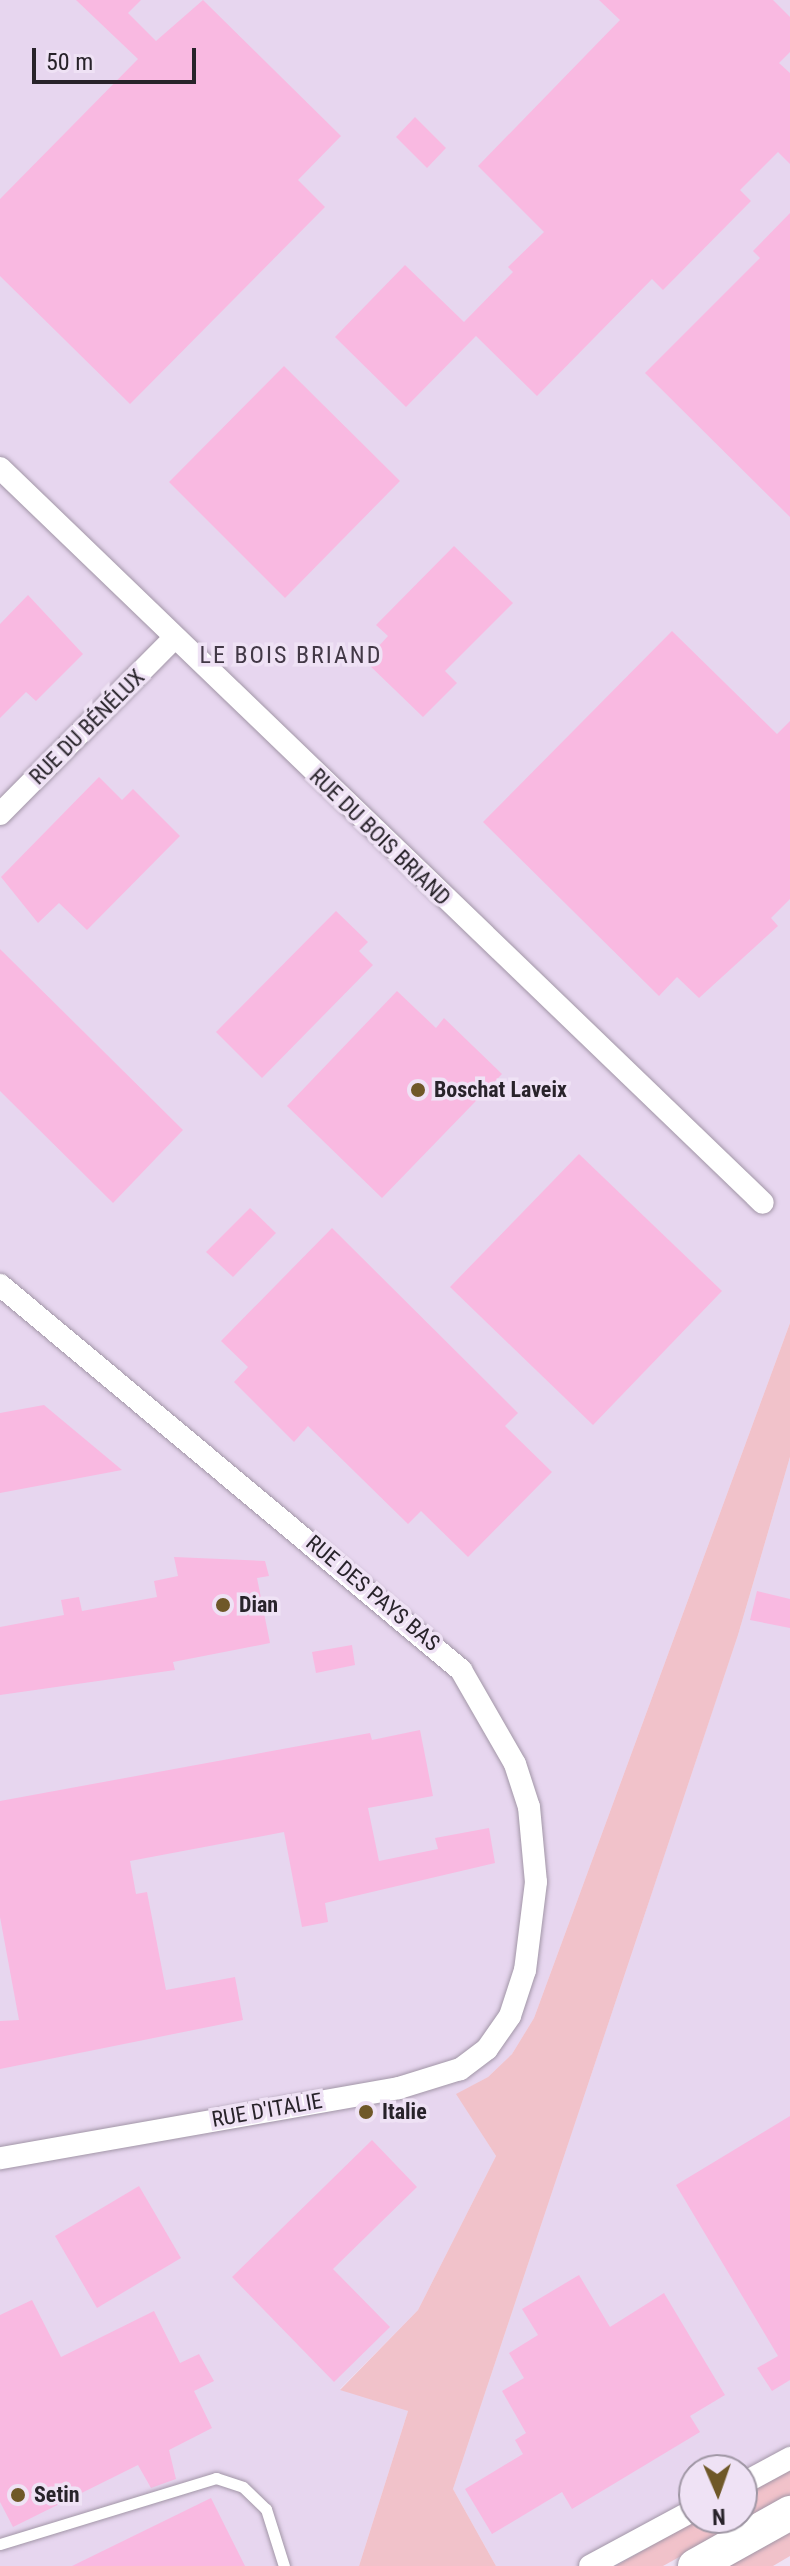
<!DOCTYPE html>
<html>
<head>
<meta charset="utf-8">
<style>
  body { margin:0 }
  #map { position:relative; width:790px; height:2566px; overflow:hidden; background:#efe2f5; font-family:"Roboto Condensed",sans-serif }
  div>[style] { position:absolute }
  .built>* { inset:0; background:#e7d6ef }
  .green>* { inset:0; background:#f1c2ca }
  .building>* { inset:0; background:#f9b9e1 }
  .roads { filter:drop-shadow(0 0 2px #a296a7) drop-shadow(0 0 2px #a296a7) }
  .service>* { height:11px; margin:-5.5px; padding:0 5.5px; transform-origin:5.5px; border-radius:5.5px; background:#fff }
  .minor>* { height:22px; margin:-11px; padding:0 11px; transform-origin:11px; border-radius:11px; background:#fff }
  .primary>* { height:34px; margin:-17px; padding:0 17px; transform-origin:17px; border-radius:17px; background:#fff }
  .dots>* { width:22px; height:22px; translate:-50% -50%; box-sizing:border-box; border:4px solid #efe2f5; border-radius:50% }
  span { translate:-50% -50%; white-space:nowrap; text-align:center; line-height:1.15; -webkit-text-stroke:7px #efe2f5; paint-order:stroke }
  .street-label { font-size:22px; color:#28232a }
  .poi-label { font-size:22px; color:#28232a; font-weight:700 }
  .left { translate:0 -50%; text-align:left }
  .neighbourhood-label { font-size:24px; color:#423846; letter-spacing:2px }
  .north { position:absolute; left:678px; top:2454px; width:80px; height:80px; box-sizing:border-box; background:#efe2f5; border:2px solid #9f96a4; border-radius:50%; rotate:178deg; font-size:22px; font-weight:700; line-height:32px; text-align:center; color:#28232a }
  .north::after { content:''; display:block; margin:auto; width:28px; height:36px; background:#6f5828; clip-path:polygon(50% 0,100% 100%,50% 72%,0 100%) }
  .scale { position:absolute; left:32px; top:48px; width:164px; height:36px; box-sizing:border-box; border:4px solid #28232a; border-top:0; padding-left:10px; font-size:24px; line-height:28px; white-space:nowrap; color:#28232a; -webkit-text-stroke:6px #efe2f5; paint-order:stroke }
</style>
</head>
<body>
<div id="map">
  <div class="built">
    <div style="clip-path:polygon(0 0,790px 0,790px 1323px,534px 2018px,512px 2054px,488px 2077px,457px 2094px,496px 2156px,418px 2310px,340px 2389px,408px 2411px,359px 2566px,0 2566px)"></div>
    <div style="clip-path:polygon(790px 1457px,790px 2466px,742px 2494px,742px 2470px,694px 2470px,694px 2518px,699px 2518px,616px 2566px,496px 2566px,453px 2489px,738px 1635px)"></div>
  </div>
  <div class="green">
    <div style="clip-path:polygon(790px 1323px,790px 1457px,738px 1635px,453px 2489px,496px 2566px,359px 2566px,408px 2411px,340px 2390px,418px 2310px,496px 2156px,456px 2094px,488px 2077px,512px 2054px,534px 2018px)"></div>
    <div style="clip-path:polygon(790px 2466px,790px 2496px,663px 2566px,616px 2566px,699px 2518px,742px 2518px,742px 2494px)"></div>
    <div style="clip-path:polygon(790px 2528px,790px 2556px,773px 2566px,720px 2566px)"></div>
  </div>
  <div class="building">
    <div style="clip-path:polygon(76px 0,141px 0,128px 13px,156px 41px,203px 0,341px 136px,298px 180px,325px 207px,130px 404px,0 276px,0 199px,138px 59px)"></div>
    <div style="clip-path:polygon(599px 0,773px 0,790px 17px,790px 52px,779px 63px,790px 73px,790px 164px,778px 152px,740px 190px,751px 201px,663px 290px,652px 279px,537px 396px,476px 336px,406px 407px,335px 337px,405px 265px,464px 322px,513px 272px,508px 267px,544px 232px,478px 166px,620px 20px)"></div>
    <div style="clip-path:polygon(415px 117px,446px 148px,427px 168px,396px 137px)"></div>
    <div style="clip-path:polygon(790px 213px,790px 517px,645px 373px,760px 258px,753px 251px)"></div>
    <div style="clip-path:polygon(284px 366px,400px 481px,285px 598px,169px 482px)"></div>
    <div style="clip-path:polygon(454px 546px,513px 603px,445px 671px,457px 683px,423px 717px,365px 661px,388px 636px,376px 625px)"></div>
    <div style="clip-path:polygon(28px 595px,83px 654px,36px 701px,26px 692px,0 718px,0 624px)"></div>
    <div style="clip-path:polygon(672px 631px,777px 734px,790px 721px,790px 899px,771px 918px,778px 926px,699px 998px,677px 977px,659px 996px,483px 822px)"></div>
    <div style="clip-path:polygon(99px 777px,122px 800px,133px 789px,180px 836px,87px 930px,59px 903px,38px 923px,1px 877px)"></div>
    <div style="clip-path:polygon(336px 911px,368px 942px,359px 951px,373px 965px,262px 1078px,216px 1032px)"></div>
    <div style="clip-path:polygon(0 949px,183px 1130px,113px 1203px,0 1091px)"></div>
    <div style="clip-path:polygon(397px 991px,436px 1028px,444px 1018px,502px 1074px,382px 1198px,287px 1106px)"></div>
    <div style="clip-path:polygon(579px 1154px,722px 1291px,593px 1425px,450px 1287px)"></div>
    <div style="clip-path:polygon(250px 1208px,276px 1233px,233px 1277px,206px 1252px)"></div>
    <div style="clip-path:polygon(332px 1228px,518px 1413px,505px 1426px,552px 1472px,468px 1557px,421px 1511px,408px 1524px,308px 1426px,294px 1442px,234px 1382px,248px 1367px,221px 1341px)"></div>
    <div style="clip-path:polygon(44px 1405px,122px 1470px,0 1493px,0 1413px)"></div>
    <div style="clip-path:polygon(174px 1557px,265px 1561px,269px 1576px,257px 1578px,270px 1643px,173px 1662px,175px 1670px,0 1695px,0 1627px,64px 1615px,61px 1600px,79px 1597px,82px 1611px,157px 1597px,154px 1581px,178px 1576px)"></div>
    <div style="clip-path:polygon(757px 1591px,790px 1599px,790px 1628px,750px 1620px)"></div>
    <div style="clip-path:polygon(352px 1645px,355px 1665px,316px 1673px,312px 1652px)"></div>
    <div style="clip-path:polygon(420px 1730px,433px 1796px,368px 1808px,379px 1861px,438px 1849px,435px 1838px,489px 1828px,495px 1863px,325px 1903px,328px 1922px,302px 1927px,284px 1832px,130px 1861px,136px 1894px,147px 1892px,166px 1990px,235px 1977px,243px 2020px,0 2069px,0 2021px,19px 2020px,0 1917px,0 1801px,370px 1733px,372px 1740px)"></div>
    <div style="clip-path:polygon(790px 2116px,790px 2380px,772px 2391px,757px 2368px,778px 2356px,676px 2185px)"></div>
    <div style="clip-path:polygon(372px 2140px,417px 2187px,333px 2269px,390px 2327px,334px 2382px,232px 2277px)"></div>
    <div style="clip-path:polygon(139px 2186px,181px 2258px,97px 2308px,55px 2236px)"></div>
    <div style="clip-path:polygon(579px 2275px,610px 2327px,664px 2293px,725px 2395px,690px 2416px,700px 2432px,572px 2509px,562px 2492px,492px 2534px,465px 2489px,523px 2454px,515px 2440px,526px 2433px,502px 2391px,524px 2378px,509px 2353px,538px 2335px,522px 2309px)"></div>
    <div style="clip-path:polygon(32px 2300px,61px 2357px,154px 2311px,180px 2363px,199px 2354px,214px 2381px,194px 2391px,212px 2428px,169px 2450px,176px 2479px,151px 2488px,138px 2465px,13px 2527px,0 2502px,0 2315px)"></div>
    <div style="clip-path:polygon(211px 2498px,245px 2566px,72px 2566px)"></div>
  </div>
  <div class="roads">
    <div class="service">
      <div style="left:0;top:2544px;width:226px;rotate:-17deg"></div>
      <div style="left:216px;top:2478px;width:28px;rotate:18deg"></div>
      <div style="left:243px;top:2487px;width:32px;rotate:44deg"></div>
      <div style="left:266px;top:2509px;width:60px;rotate:72.5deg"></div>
    </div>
    <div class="minor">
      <div style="left:0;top:468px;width:1059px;rotate:43.93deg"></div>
      <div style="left:0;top:814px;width:246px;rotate:-45.3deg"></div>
      <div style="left:0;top:1285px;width:601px;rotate:39.87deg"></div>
      <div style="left:461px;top:1670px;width:108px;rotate:60.1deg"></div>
      <div style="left:515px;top:1764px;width:45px;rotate:72deg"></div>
      <div style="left:529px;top:1807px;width:75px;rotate:84.7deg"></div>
      <div style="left:536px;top:1882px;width:89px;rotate:97.1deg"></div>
      <div style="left:525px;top:1970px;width:48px;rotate:108.1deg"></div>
      <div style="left:510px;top:2016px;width:40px;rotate:124.9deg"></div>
      <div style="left:487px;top:2049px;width:34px;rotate:143deg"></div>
      <div style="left:460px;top:2069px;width:64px;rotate:162.7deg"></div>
      <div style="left:399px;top:2088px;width:405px;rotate:170deg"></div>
      <div style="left:742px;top:2484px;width:55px;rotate:-28.4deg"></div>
      <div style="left:590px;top:2566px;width:118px;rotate:-28.3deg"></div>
    </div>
    <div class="primary">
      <div style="left:695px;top:2566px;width:109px;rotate:-29.2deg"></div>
    </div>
  </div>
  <div class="dots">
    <div style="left:418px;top:1090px;background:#6f5828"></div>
    <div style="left:223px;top:1605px;background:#6f5828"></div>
    <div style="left:366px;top:2112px;background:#6f5828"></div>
    <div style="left:18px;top:2495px;background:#6f5828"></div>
  </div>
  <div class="street-label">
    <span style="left:87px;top:727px;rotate:-45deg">RUE DU BÉNÉLUX</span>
    <span style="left:380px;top:837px;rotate:44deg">RUE DU BOIS BRIAND</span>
    <span style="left:373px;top:1593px;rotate:40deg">RUE DES PAYS BAS</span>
    <span style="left:267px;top:2110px;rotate:-10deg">RUE D'ITALIE</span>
  </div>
  <div class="poi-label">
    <span class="left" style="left:434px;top:1090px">Boschat Laveix</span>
    <span class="left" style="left:239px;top:1605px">Dian</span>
    <span class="left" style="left:382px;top:2112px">Italie</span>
    <span class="left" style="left:34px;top:2495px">Setin</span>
  </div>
  <div class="neighbourhood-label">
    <span style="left:291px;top:656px">LE BOIS BRIAND</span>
  </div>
  <div class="north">N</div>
  <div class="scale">50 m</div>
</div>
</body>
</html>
